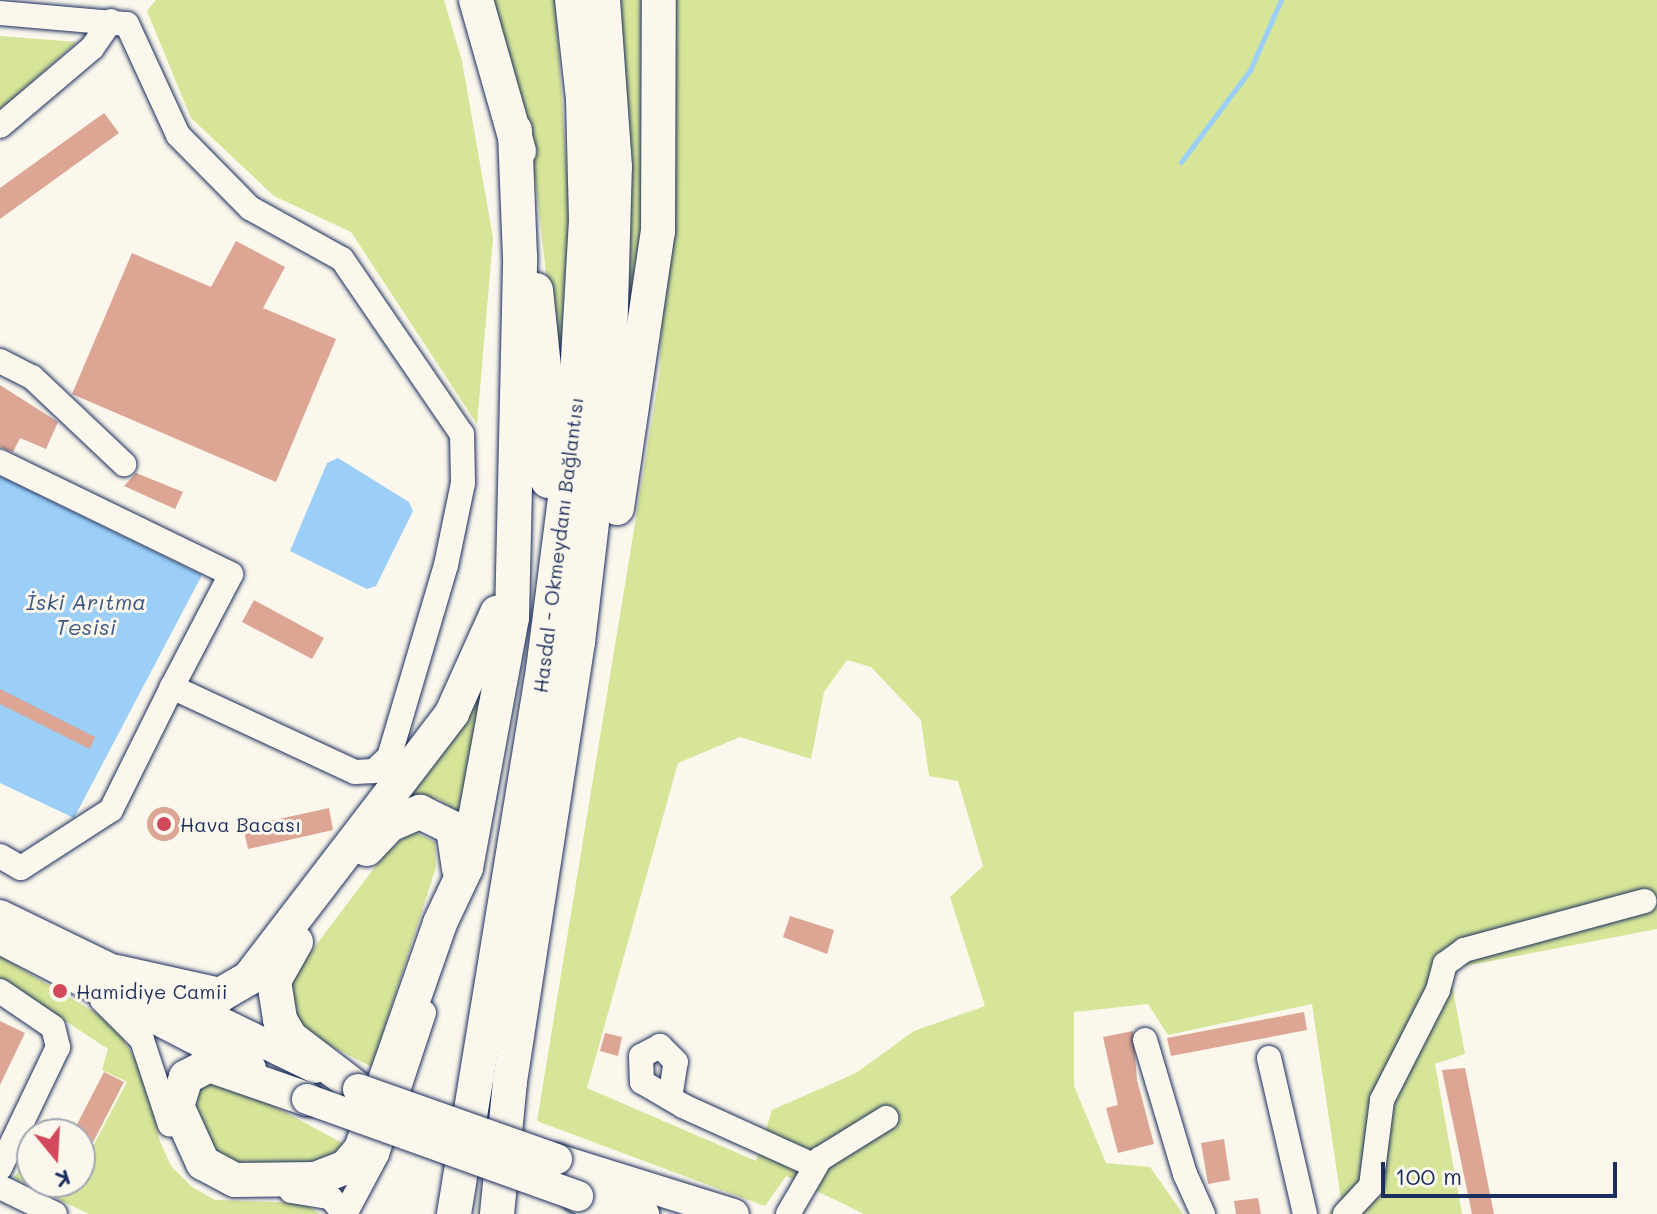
<!DOCTYPE html>
<html>
<head>
<meta charset="utf-8">
<style>
  body { margin:0 }
  #map { position:relative; width:1657px; height:1214px; overflow:hidden; background:#fbf7ec; font-family:Mali,sans-serif }
  div>[style] { position:absolute }
  .green>* { inset:0; background:#d6e598 }
  .water>* { inset:0; background:#9bcff8 }
  .stream>* { height:5px; margin:-2.5px; padding:0 2.5px; transform-origin:2.5px; border-radius:2.5px; background:#9bcff8 }
  .building>* { inset:0; background:#dca594 }
  .round { border-radius:50% }
  .roads { filter:drop-shadow(0 0 2px #1b2f5e) drop-shadow(0 0 2px #1b2f5e) }
  .minor>* { height:24px; margin:-12px; padding:0 12px; transform-origin:12px; border-radius:12px; background:#fbf7ec }
  .major>* { height:30px; margin:-15px; padding:0 15px; transform-origin:15px; border-radius:15px; background:#fbf7ec }
  .highway>* { height:34px; margin:-17px; padding:0 17px; transform-origin:17px; border-radius:17px; background:#fbf7ec }
  .bridges { filter:drop-shadow(0 0 2px #1b2f5e) drop-shadow(0 0 2px #1b2f5e) }
  .major-bridge>* { height:30px; margin:-15px; padding:0 15px; transform-origin:15px; border-radius:15px; background:#fbf7ec }
  .dots>* { width:22px; height:22px; translate:-50% -50%; box-sizing:border-box; border:4px solid #fbf7ec; border-radius:50% }
  span { translate:-50% -50%; white-space:nowrap; text-align:center; line-height:1.15; -webkit-text-stroke:6px #fbf7ec; paint-order:stroke }
  .street-label { font-size:20px; color:#1b2f5e }
  .poi-label { font-size:20px; color:#1b2f5e }
  .left { translate:0 -50%; text-align:left }
  .water-label { font-size:22px; color:#3b5784; font-style:italic }
  .north { position:absolute; left:16px; top:1118px; width:80px; height:80px; box-sizing:border-box; background:#fbf7ec; border:2px solid #a1a7b3; border-radius:50%; rotate:162deg; font-size:22px; font-weight:700; line-height:32px; text-align:center; color:#1b2f5e }
  .north::after { content:''; display:block; margin:auto; width:28px; height:36px; background:#d1495b; clip-path:polygon(50% 0,100% 100%,50% 72%,0 100%) }
  .scale { position:absolute; left:1381px; top:1162px; width:236px; height:36px; box-sizing:border-box; border:4px solid #1b2f5e; border-top:0; padding-left:10px; font-size:24px; line-height:28px; white-space:nowrap; color:#1b2f5e; -webkit-text-stroke:6px #fbf7ec; paint-order:stroke }
</style>
</head>
<body>
<div id="map">
  <div class="green">
    <div style="clip-path:polygon(156px 0,444px 0,462px 61px,493px 238px,477px 424px,351px 232px,274px 196px,191px 118px,147px 11px)"></div>
    <div style="clip-path:polygon(493px 0,555px 0,571px 231px,561px 406px,530px 132px)"></div>
    <div style="clip-path:polygon(617px 0,643px 0,647px 189px,626px 378px,631px 190px)"></div>
    <div style="clip-path:polygon(evenodd,667px 0,1657px 0,1657px 929px,1449px 969px,1465px 1054px,1435px 1064px,1462px 1214px,1328px 1214px,1341px 1199px,1312px 1004px,1168px 1035px,1148px 1004px,1074px 1012px,1074px 1086px,1106px 1163px,1150px 1167px,1183px 1214px,864px 1214px,786px 1176px,765px 1206px,537px 1121px,660px 371px,667px 0,847px 660px,871px 667px,921px 720px,929px 776px,958px 781px,983px 866px,950px 897px,985px 1006px,914px 1031px,856px 1073px,772px 1110px,756px 1161px,587px 1088px,678px 763px,740px 737px,811px 759px,824px 692px,847px 660px)"></div>
    <div style="clip-path:polygon(0 36px,77px 42px,0 110px)"></div>
    <div style="clip-path:polygon(490px 667px,464px 815px,438px 799px,405px 798px)"></div>
    <div style="clip-path:polygon(413px 831px,435px 842px,436px 867px,372px 1067px,309px 1035px,298px 1022px,291px 990px,295px 973px,387px 851px)"></div>
    <div style="clip-path:polygon(0 956px,116px 1025px,149px 1085px,159px 1139px,171px 1166px,192px 1187px,215px 1200px,304px 1203px,320px 1214px,89px 1214px,14px 1178px,20px 1169px,32px 1174px,32px 1182px,80px 1182px,80px 1145px,91px 1150px,127px 1082px,102px 1070px,108px 1049px,0 978px)"></div>
    <div style="clip-path:polygon(227px 1081px,346px 1145px,315px 1164px,223px 1163px,191px 1119px,198px 1085px)"></div>
  </div>
  <div class="water">
    <div style="clip-path:polygon(338px 458px,409px 502px,413px 511px,376px 586px,367px 589px,290px 551px,327px 463px)"></div>
    <div style="clip-path:polygon(0 476px,202px 575px,74px 818px,0 783px)"></div>
  </div>
  <div class="stream">
    <div style="left:1181px;top:162px;width:115px;rotate:-53.1deg"></div>
    <div style="left:1250px;top:70px;width:77px;rotate:-66.1deg"></div>
  </div>
  <div class="building">
    <div style="clip-path:polygon(104px 113px,119px 133px,0 219px,0 188px)"></div>
    <div style="clip-path:polygon(236px 241px,285px 267px,263px 308px,336px 339px,276px 482px,72px 394px,132px 253px,211px 287px)"></div>
    <div style="clip-path:polygon(0 385px,58px 422px,46px 449px,20px 438px,13px 452px,0 447px)"></div>
    <div style="clip-path:polygon(136px 473px,183px 492px,175px 509px,124px 486px)"></div>
    <div style="clip-path:polygon(254px 600px,324px 638px,312px 659px,242px 622px)"></div>
    <div style="clip-path:polygon(0 689px,95px 737px,90px 749px,0 704px)"></div>
    <div class="round" style="left:147px;top:807px;width:34px;height:34px"></div>
    <div style="clip-path:polygon(329px 808px,333px 830px,248px 849px,243px 827px)"></div>
    <div style="clip-path:polygon(790px 916px,834px 930px,827px 954px,783px 937px)"></div>
    <div style="clip-path:polygon(1304px 1012px,1307px 1030px,1171px 1056px,1167px 1038px)"></div>
    <div style="clip-path:polygon(0 1021px,25px 1033px,0 1085px)"></div>
    <div style="clip-path:polygon(1133px 1031px,1137px 1080px,1154px 1144px,1118px 1153px,1106px 1108px,1118px 1105px,1103px 1037px)"></div>
    <div style="clip-path:polygon(605px 1033px,622px 1037px,618px 1056px,600px 1051px)"></div>
    <div style="clip-path:polygon(1465px 1068px,1494px 1214px,1472px 1214px,1442px 1070px)"></div>
    <div style="clip-path:polygon(104px 1072px,124px 1082px,90px 1148px,80px 1143px,80px 1134px,72px 1134px)"></div>
    <div style="clip-path:polygon(1224px 1139px,1230px 1180px,1208px 1184px,1201px 1143px)"></div>
    <div style="clip-path:polygon(1258px 1198px,1261px 1214px,1236px 1214px,1234px 1201px)"></div>
  </div>
  <div class="roads">
    <div class="minor">
      <div style="left:0;top:13px;width:127px;rotate:5deg"></div>
      <div style="left:127px;top:24px;width:122px;rotate:65.3deg"></div>
      <div style="left:178px;top:135px;width:103px;rotate:45.4deg"></div>
      <div style="left:250px;top:208px;width:105px;rotate:29deg"></div>
      <div style="left:342px;top:259px;width:212px;rotate:55.6deg"></div>
      <div style="left:462px;top:434px;width:49px;rotate:88.8deg"></div>
      <div style="left:463px;top:483px;width:84px;rotate:101.7deg"></div>
      <div style="left:446px;top:565px;width:200px;rotate:106.5deg"></div>
      <div style="left:389px;top:757px;width:21px;rotate:137deg"></div>
      <div style="left:374px;top:771px;width:19px;rotate:177deg"></div>
      <div style="left:355px;top:772px;width:202px;rotate:-155.1deg"></div>
      <div style="left:172px;top:687px;width:127px;rotate:-62.4deg"></div>
      <div style="left:231px;top:574px;width:257px;rotate:-154.1deg"></div>
      <div style="left:0;top:126px;width:121px;rotate:-40.3deg"></div>
      <div style="left:92px;top:48px;width:33px;rotate:-55deg"></div>
      <div style="left:0;top:361px;width:36px;rotate:27deg"></div>
      <div style="left:32px;top:377px;width:127px;rotate:43.4deg"></div>
      <div style="left:0;top:856px;width:24px;rotate:30deg"></div>
      <div style="left:21px;top:868px;width:107px;rotate:-32.8deg"></div>
      <div style="left:111px;top:810px;width:137px;rotate:-63.6deg"></div>
      <div style="left:0;top:991px;width:64px;rotate:34.2deg"></div>
      <div style="left:53px;top:1027px;width:21px;rotate:76deg"></div>
      <div style="left:58px;top:1047px;width:134px;rotate:115.6deg"></div>
      <div style="left:102px;top:1000px;width:57px;rotate:45deg"></div>
      <div style="left:142px;top:1040px;width:89px;rotate:71.8deg"></div>
      <div style="left:1145px;top:1040px;width:140px;rotate:73.4deg"></div>
      <div style="left:1185px;top:1174px;width:44px;rotate:65.8deg"></div>
      <div style="left:1269px;top:1058px;width:160px;rotate:77deg"></div>
      <div style="left:670px;top:1098px;width:36px;rotate:-81deg"></div>
      <div style="left:676px;top:1062px;width:23px;rotate:-135deg"></div>
      <div style="left:660px;top:1046px;width:21px;rotate:152deg"></div>
      <div style="left:641px;top:1056px;width:26px;rotate:88deg"></div>
      <div style="left:642px;top:1082px;width:48px;rotate:30.3deg"></div>
      <div style="left:683px;top:1106px;width:145px;rotate:24.4deg"></div>
      <div style="left:0;top:1187px;width:61px;rotate:26.1deg"></div>
      <div style="left:291px;top:1191px;width:39px;rotate:9deg"></div>
      <div style="left:330px;top:1197px;width:23px;rotate:49deg"></div>
      <div style="left:345px;top:1214px;width:68px;rotate:-61.9deg"></div>
      <div style="left:377px;top:1154px;width:149px;rotate:-71.6deg"></div>
      <div style="left:788px;top:1214px;width:64px;rotate:-59.8deg"></div>
      <div style="left:820px;top:1159px;width:78px;rotate:-31.8deg"></div>
      <div style="left:1345px;top:1214px;width:38px;rotate:-47deg"></div>
      <div style="left:1371px;top:1186px;width:87px;rotate:-82.7deg"></div>
      <div style="left:1382px;top:1100px;width:123px;rotate:-63deg"></div>
      <div style="left:1438px;top:990px;width:27px;rotate:-75deg"></div>
      <div style="left:1445px;top:964px;width:24px;rotate:-36deg"></div>
      <div style="left:1464px;top:950px;width:187px;rotate:-15.2deg"></div>
    </div>
    <div class="major">
      <div style="left:0;top:915px;width:350px;rotate:25.9deg"></div>
      <div style="left:0;top:939px;width:282px;rotate:27.2deg"></div>
      <div style="left:557px;top:1159px;width:185px;rotate:17.3deg"></div>
      <div style="left:596px;top:1201px;width:50px;rotate:15.2deg"></div>
    </div>
    <div class="highway">
      <div style="left:476px;top:0;width:157px;rotate:74.1deg"></div>
      <div style="left:536px;top:290px;width:127px;rotate:84.1deg"></div>
      <div style="left:549px;top:416px;width:65px;rotate:90.9deg"></div>
      <div style="left:617px;top:508px;width:279px;rotate:-81.6deg"></div>
      <div style="left:658px;top:232px;width:232px;rotate:-89.8deg"></div>
      <div style="left:367px;top:849px;width:33px;rotate:-47deg"></div>
      <div style="left:389px;top:825px;width:34px;rotate:-23deg"></div>
      <div style="left:420px;top:812px;width:37px;rotate:26deg"></div>
      <div style="left:453px;top:828px;width:41px;rotate:81.7deg"></div>
      <div style="left:296px;top:942px;width:45px;rotate:119.4deg"></div>
      <div style="left:274px;top:981px;width:39px;rotate:81deg"></div>
      <div style="left:280px;top:1020px;width:21px;rotate:59deg"></div>
      <div style="left:291px;top:1038px;width:84px;rotate:37.3deg"></div>
      <div style="left:117px;top:972px;width:106px;rotate:12.6deg"></div>
      <div style="left:220px;top:995px;width:34px;rotate:-30deg"></div>
      <div style="left:249px;top:978px;width:334px;rotate:-52.5deg"></div>
      <div style="left:452px;top:713px;width:110px;rotate:-65.8deg"></div>
      <div style="left:307px;top:1099px;width:104px;rotate:-160.9deg"></div>
      <div style="left:209px;top:1065px;width:26px;rotate:152deg"></div>
      <div style="left:186px;top:1077px;width:30px;rotate:107deg"></div>
      <div style="left:177px;top:1106px;width:63px;rotate:65.5deg"></div>
      <div style="left:203px;top:1163px;width:36px;rotate:28deg"></div>
      <div style="left:235px;top:1180px;width:80px;rotate:-0.7deg"></div>
      <div style="left:315px;top:1179px;width:33px;rotate:-21deg"></div>
      <div style="left:346px;top:1167px;width:23px;rotate:-50deg"></div>
      <div style="left:361px;top:1149px;width:239px;rotate:-70.7deg"></div>
      <div style="left:440px;top:923px;width:61px;rotate:-64.7deg"></div>
      <div style="left:466px;top:868px;width:254px;rotate:-79.6deg"></div>
      <div style="left:512px;top:618px;width:361px;rotate:-88.7deg"></div>
      <div style="left:520px;top:257px;width:127px;rotate:-92.3deg"></div>
      <div style="left:578px;top:1196px;width:44px;rotate:24.2deg"></div>
      <div style="left:454px;top:1214px;width:551px;rotate:-80.71deg"></div>
      <div style="left:543px;top:670px;width:244px;rotate:-82.7deg"></div>
      <div style="left:574px;top:428px;width:207px;rotate:-86.7deg"></div>
      <div style="left:586px;top:221px;width:122px;rotate:-91.4deg"></div>
      <div style="left:583px;top:99px;width:100px;rotate:-96.3deg"></div>
      <div style="left:497px;top:1214px;width:134px;rotate:-84.4deg"></div>
      <div style="left:510px;top:1081px;width:444px;rotate:-81.2deg"></div>
      <div style="left:578px;top:642px;width:266px;rotate:-83.3deg"></div>
      <div style="left:609px;top:378px;width:211px;rotate:-88.4deg"></div>
      <div style="left:615px;top:167px;width:167px;rotate:-94.1deg"></div>
    </div>
  </div>
  <div class="bridges">
    <div class="major-bridge">
      <div style="left:358px;top:1089px;width:211px;rotate:19.4deg"></div>
      <div style="left:307px;top:1099px;width:288px;rotate:19.7deg"></div>
    </div>
  </div>
  <div class="dots">
    <div style="left:164px;top:824px;background:#d1495b"></div>
    <div style="left:60px;top:991px;background:#d1495b"></div>
  </div>
  <div class="street-label">
    <span style="left:558px;top:545px;rotate:-83deg">Hasdal - Okmeydanı Bağlantısı</span>
  </div>
  <div class="poi-label">
    <span class="left" style="left:180px;top:824px">Hava Bacası</span>
    <span class="left" style="left:76px;top:991px">Hamidiye Camii</span>
  </div>
  <div class="water-label">
    <span style="left:86px;top:614px">İski Arıtma<br>Tesisi</span>
  </div>
  <div class="north">K</div>
  <div class="scale">100 m</div>
</div>
</body>
</html>
